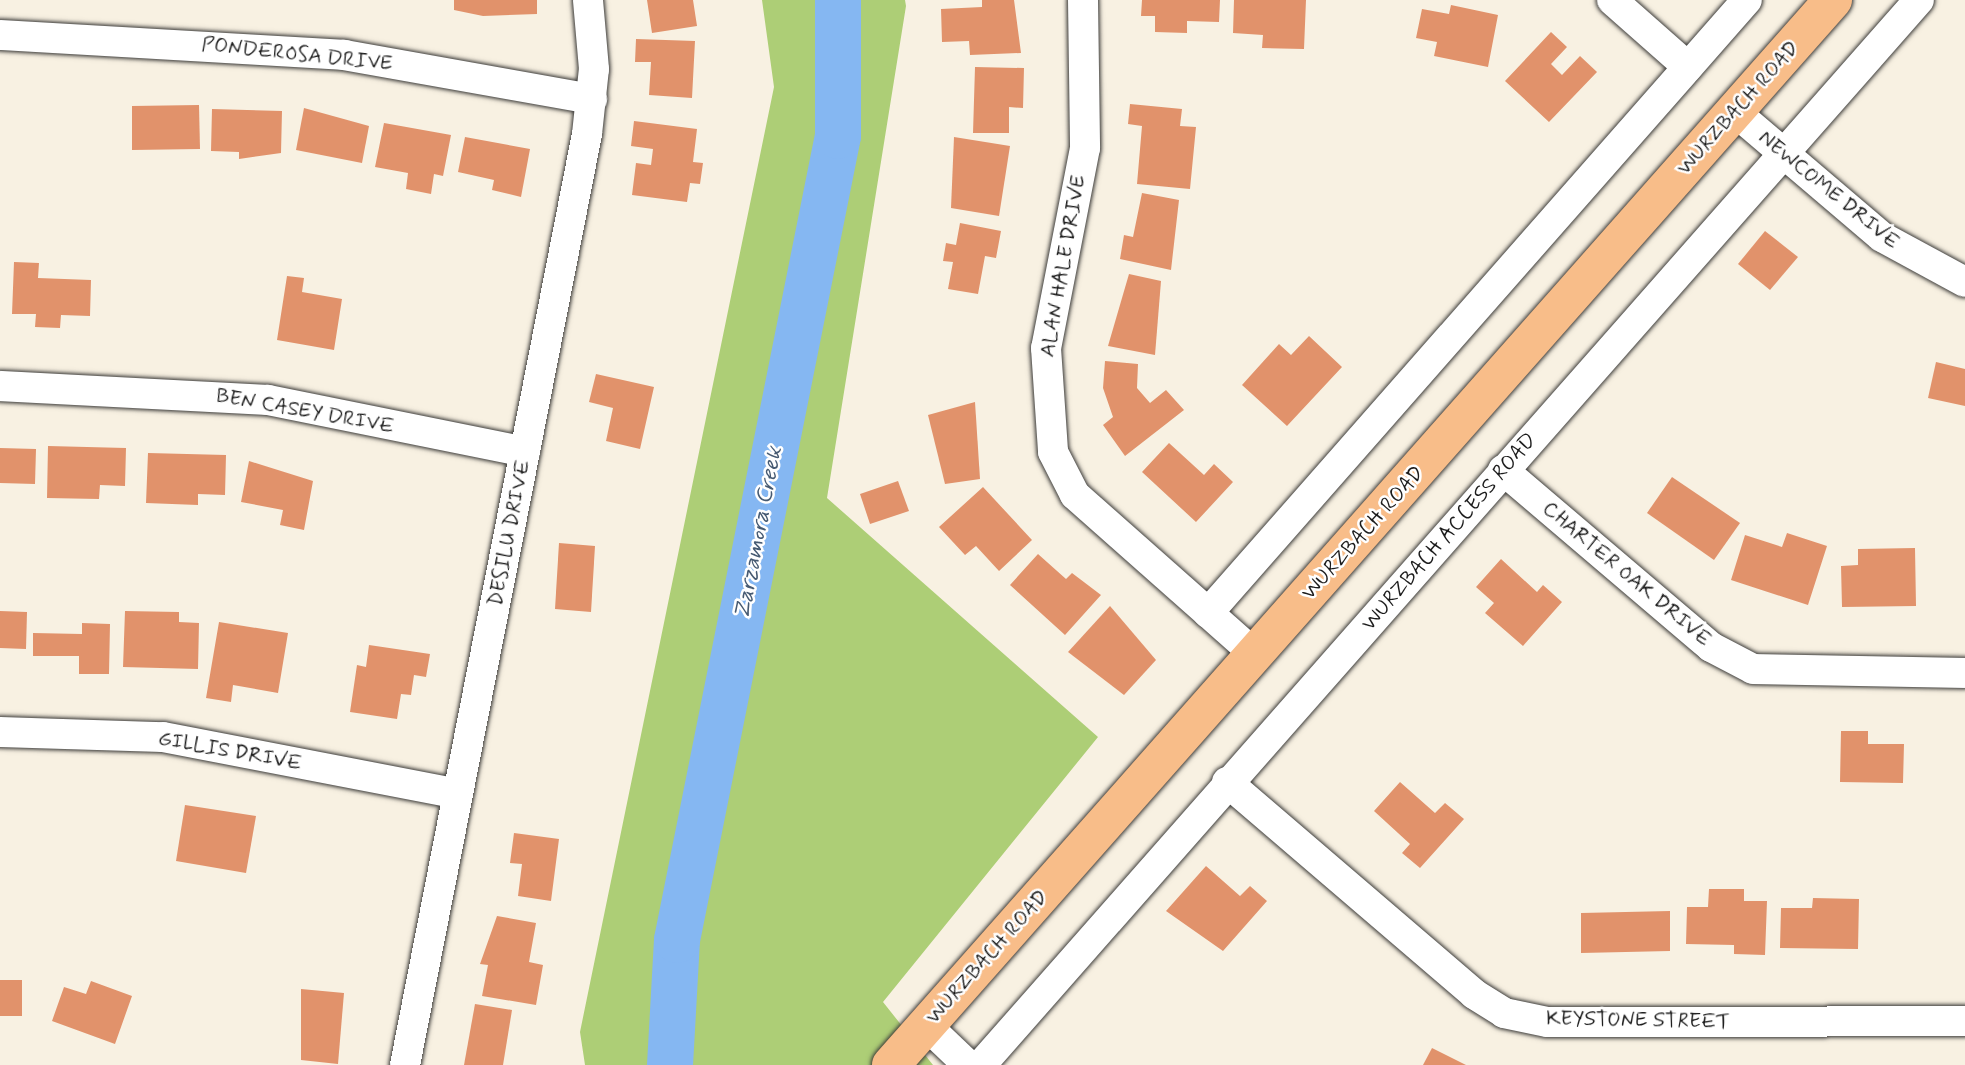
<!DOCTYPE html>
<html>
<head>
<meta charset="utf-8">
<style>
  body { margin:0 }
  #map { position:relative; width:1965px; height:1065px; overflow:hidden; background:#f8f1e2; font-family:Mynerve,sans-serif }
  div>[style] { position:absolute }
  .green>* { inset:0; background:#adce76 }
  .river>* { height:46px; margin:-23px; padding:0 23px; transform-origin:23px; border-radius:23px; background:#85b7f2 }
  .building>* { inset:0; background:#e1926b }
  .roads { filter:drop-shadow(0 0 2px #3d3c3a) drop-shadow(0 0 2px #3d3c3a) }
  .minor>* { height:30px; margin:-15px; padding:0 15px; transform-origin:15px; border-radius:15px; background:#fff }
  .major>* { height:38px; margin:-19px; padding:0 19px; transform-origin:19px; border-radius:19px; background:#f8bd89 }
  span { translate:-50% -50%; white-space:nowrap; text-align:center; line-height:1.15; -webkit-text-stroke:5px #fff; paint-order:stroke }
  .street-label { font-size:21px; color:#1c1c1c }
  .water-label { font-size:23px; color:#465a72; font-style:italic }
</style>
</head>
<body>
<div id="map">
  <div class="green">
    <div style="clip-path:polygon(762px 0,905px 0,906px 6px,827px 498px,1098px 737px,883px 1002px,933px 1065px,585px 1065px,580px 1032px,774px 87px)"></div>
  </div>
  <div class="river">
    <div style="left:670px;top:1065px;width:125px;rotate:-86.8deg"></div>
    <div style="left:677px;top:940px;width:820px;rotate:-78.68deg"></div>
    <div style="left:838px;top:136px;width:136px;rotate:-90deg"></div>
  </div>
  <div class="building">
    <div style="clip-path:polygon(454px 0,537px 0,537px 14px,483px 16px,454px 10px)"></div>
    <div style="clip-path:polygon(647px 0,693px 0,697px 26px,652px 33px)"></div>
    <div style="clip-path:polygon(982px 0,1014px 0,1021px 53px,970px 55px,969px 41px,942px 42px,941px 9px,982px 7px)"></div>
    <div style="clip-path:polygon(1142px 0,1220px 0,1219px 22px,1187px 21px,1187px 33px,1155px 32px,1155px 16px,1141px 16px)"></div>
    <div style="clip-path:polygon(1234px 0,1306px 0,1304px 49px,1262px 48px,1263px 35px,1233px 33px)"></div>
    <div style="clip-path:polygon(1451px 5px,1498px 15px,1488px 67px,1434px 56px,1437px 42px,1416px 38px,1422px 9px,1449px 14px)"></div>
    <div style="clip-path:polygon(1551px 32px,1567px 47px,1551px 64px,1562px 75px,1580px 56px,1597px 72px,1549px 122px,1505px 81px)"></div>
    <div style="clip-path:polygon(636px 39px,695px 41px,692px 98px,649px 95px,651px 62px,635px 62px)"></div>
    <div style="clip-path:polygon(975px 67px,1024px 68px,1023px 108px,1009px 107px,1009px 133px,973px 133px)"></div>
    <div style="clip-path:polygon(1130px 104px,1182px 109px,1180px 126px,1196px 127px,1190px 189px,1137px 184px,1142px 126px,1128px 124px)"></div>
    <div style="clip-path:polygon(199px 105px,200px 149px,132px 150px,132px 106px)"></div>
    <div style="clip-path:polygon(304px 108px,369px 126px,362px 163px,296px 150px)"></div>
    <div style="clip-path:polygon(212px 109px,282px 111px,281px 153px,239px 159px,239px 152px,211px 151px)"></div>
    <div style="clip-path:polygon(634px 121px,697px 129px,693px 162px,703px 163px,700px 184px,690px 183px,687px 202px,632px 195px,636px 163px,651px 165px,653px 149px,631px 146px)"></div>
    <div style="clip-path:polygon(384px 123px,451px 135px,443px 176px,434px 174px,431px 194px,406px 189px,408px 173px,375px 167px)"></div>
    <div style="clip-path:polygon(465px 137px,530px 149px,521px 197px,492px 190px,494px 180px,458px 172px)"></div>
    <div style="clip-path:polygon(954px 137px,1010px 146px,999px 216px,951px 208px)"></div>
    <div style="clip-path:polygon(1142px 193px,1179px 200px,1171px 270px,1120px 259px,1124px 235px,1133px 237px)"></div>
    <div style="clip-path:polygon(960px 223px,1001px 231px,996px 258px,985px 256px,978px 294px,948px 289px,953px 262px,943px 261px,946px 243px,956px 245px)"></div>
    <div style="clip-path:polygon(1765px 231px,1798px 257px,1770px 290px,1738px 264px)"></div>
    <div style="clip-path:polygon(14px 262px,39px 263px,38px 278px,91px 280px,90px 316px,61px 315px,60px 328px,35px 327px,36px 314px,12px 314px)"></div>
    <div style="clip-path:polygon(1129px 274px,1161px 281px,1155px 355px,1108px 346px)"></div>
    <div style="clip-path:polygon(287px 276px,304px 278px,302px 292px,342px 299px,334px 350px,277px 340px)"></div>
    <div style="clip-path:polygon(1309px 336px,1342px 367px,1287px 426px,1242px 385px,1279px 344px,1291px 355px)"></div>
    <div style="clip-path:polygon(1105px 361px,1138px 364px,1137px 388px,1150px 403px,1166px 390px,1184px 410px,1125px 456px,1103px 425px,1113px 417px,1103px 388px)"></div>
    <div style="clip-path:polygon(1936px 362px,1965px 369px,1965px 406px,1928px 398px)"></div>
    <div style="clip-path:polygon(596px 374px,654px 387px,640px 449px,606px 441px,613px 408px,589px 402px)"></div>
    <div style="clip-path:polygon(975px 402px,980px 479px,945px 484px,928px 415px)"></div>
    <div style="clip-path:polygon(1169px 443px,1204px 475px,1214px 464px,1233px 482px,1196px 522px,1142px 472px)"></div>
    <div style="clip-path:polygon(48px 446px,126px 448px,125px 486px,100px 485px,99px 499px,47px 498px)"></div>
    <div style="clip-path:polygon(0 448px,36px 449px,35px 484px,0 483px)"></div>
    <div style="clip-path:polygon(148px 453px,226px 455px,225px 495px,198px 494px,198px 505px,146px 503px)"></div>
    <div style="clip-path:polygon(249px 461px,313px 481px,304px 530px,280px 525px,283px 510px,241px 502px)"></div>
    <div style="clip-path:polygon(1672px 477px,1740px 523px,1714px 560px,1647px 513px)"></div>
    <div style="clip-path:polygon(898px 481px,909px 511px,870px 524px,860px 494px)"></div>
    <div style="clip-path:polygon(983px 487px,1032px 540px,999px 571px,976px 546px,965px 555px,939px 527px)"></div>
    <div style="clip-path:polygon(1787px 533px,1827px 546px,1808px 605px,1731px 580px,1745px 535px,1782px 547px)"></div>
    <div style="clip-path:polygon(559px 543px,595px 546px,591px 612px,555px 609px)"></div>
    <div style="clip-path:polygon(1915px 548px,1916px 606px,1842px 607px,1841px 566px,1858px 565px,1858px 549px)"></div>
    <div style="clip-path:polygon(1038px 554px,1066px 579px,1072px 573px,1101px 595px,1065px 635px,1010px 585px)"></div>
    <div style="clip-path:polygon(1501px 559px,1537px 592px,1543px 585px,1562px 602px,1523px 646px,1485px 613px,1494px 603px,1476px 587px)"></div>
    <div style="clip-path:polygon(1110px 606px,1156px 660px,1124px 695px,1068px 652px)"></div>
    <div style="clip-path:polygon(0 611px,27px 612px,26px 649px,0 648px)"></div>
    <div style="clip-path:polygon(125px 611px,179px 612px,179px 622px,199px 623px,198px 669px,123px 667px)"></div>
    <div style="clip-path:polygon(219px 622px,288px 633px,278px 693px,233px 685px,231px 702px,206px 698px)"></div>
    <div style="clip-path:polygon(82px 623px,110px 624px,109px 674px,79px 674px,79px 656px,33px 656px,33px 633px,82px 634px)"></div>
    <div style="clip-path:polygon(369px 645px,430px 654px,426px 677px,414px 675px,411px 695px,401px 694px,397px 719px,350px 712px,357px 665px,366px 667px)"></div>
    <div style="clip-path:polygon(1841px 731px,1868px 731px,1868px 744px,1904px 744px,1903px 783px,1840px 782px)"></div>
    <div style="clip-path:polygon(1400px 782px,1435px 813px,1445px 803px,1464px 819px,1420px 868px,1402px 853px,1410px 844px,1374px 811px)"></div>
    <div style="clip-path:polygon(185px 805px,256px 816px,246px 873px,176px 861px)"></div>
    <div style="clip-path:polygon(514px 833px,559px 839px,551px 901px,518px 896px,522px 864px,510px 863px)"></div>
    <div style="clip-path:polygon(1206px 866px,1240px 896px,1250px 886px,1267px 901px,1223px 951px,1166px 911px)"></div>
    <div style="clip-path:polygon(1709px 889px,1744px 889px,1744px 901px,1767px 901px,1765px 955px,1734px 954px,1734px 945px,1686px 944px,1687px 907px,1708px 907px)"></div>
    <div style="clip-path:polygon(1813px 898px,1859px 899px,1858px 949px,1780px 948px,1781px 908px,1812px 908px)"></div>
    <div style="clip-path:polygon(1670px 911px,1670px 951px,1581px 953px,1581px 913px)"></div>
    <div style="clip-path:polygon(497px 916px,536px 923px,529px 962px,543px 965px,536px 1005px,482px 996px,488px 965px,480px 964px)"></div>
    <div style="clip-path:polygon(0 980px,22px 980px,22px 1016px,0 1016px)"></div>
    <div style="clip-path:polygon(91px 981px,132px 996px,115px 1044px,52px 1021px,64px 987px,86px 994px)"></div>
    <div style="clip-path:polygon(301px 989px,344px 993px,338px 1064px,301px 1060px)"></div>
    <div style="clip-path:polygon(475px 1004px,512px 1010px,503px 1065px,464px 1065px)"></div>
    <div style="clip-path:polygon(1432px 1048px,1466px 1065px,1423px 1065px)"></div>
  </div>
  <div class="roads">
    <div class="minor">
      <div style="left:1083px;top:0;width:148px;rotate:89.2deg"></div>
      <div style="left:1085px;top:148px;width:204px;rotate:101deg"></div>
      <div style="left:1046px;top:348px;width:104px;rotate:86.1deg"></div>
      <div style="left:1053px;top:452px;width:48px;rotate:62.9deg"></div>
      <div style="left:1075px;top:495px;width:240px;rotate:41.5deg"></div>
      <div style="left:1612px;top:0;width:101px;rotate:41.4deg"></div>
      <div style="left:0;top:35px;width:345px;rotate:3.3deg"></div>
      <div style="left:344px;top:55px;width:252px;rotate:10.1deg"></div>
      <div style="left:1734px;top:111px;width:194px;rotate:40.4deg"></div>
      <div style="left:1882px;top:237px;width:94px;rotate:28.5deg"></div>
      <div style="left:0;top:386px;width:268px;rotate:3deg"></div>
      <div style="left:268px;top:400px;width:262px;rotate:11.4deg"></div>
      <div style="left:1503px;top:470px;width:273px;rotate:40.4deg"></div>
      <div style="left:1711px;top:647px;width:47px;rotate:27.6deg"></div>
      <div style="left:1753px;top:669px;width:212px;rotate:1.1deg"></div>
      <div style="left:1208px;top:613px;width:816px;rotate:-48.68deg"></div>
      <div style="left:0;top:732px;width:163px;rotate:1.8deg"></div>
      <div style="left:163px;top:737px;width:300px;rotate:10.9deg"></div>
      <div style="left:1227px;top:782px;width:326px;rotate:40.6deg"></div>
      <div style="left:1474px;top:994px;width:36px;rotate:32deg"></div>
      <div style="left:1504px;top:1013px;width:44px;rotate:11.8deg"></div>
      <div style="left:1547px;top:1022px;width:418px;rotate:-0.1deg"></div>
      <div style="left:926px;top:1025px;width:58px;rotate:43.6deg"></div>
      <div style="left:405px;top:1065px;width:949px;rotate:-78.94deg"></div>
      <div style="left:587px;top:134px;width:65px;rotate:-83.9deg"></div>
      <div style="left:594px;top:69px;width:69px;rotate:-95deg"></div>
      <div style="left:981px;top:1065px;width:1419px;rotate:-48.63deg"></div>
    </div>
    <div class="major">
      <div style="left:891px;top:1065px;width:1422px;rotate:-48.51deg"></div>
    </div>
  </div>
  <div class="street-label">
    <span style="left:297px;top:54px;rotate:6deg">PONDEROSA DRIVE</span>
    <span style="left:1738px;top:108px;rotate:-48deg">WURZBACH ROAD</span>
    <span style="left:1829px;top:190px;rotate:39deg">NEWCOME DRIVE</span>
    <span style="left:1063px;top:266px;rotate:-80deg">ALAN HALE DRIVE</span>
    <span style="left:305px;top:411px;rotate:10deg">BEN CASEY DRIVE</span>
    <span style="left:1449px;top:532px;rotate:-49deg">WURZBACH ACCESS ROAD</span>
    <span style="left:509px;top:533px;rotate:-79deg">DESILU DRIVE</span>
    <span style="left:1363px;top:533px;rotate:-48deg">WURZBACH ROAD</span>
    <span style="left:1627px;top:574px;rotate:40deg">CHARTER OAK DRIVE</span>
    <span style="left:230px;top:751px;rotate:10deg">GILLIS DRIVE</span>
    <span style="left:987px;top:957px;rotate:-48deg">WURZBACH ROAD</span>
    <span style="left:1638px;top:1020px;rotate:1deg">KEYSTONE STREET</span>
  </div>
  <div class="water-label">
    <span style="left:759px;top:533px;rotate:-79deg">Zarzamora Creek</span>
  </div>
</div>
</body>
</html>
